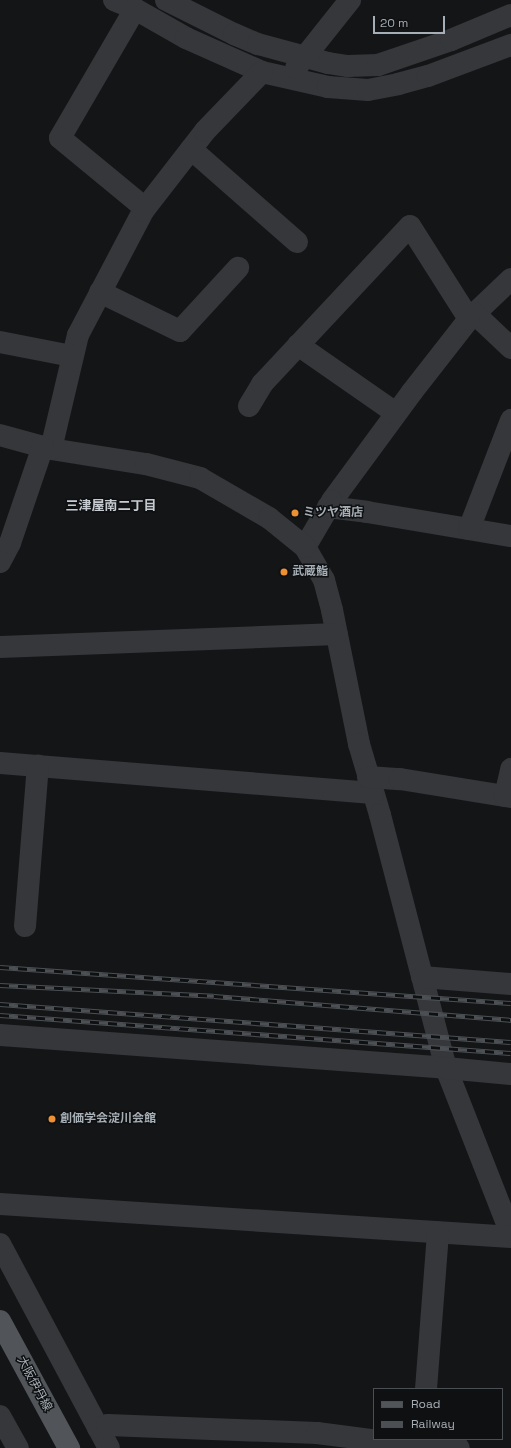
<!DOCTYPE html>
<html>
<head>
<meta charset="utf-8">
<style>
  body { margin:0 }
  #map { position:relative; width:511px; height:1448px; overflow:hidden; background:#141516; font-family:"Space Grotesk","Noto Sans JP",sans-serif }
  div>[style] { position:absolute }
  .minor>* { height:22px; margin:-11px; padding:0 11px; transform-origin:11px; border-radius:11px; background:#35373b }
  .major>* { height:22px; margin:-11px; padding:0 11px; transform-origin:11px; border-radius:11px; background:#51555a }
  .rail>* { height:4.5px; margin-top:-2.25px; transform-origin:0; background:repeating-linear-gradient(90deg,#0f1011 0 9px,#4c5054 0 18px); box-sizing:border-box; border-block:1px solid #4c5054 }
  .dots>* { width:11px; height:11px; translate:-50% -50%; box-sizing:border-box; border:2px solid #0f1011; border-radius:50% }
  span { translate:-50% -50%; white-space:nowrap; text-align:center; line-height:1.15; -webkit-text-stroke:3px #0f1011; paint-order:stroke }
  .poi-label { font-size:12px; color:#a6aeb6; font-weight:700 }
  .left { translate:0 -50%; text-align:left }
  .street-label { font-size:12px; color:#a6aeb6 }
  .neighbourhood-label { font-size:13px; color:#c7ccd2; font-weight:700 }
  .legend { position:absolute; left:373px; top:1388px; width:130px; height:52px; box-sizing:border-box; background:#0f1011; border:1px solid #4b4f53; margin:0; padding:5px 7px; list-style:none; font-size:12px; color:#a6aeb6 }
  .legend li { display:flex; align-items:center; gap:8px; height:20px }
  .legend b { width:20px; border:1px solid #4b4f53 }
  .scale { position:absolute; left:373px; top:16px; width:72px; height:18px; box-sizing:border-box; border:2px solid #a6aeb6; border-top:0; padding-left:5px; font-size:12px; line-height:14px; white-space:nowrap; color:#a6aeb6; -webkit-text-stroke:3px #0f1011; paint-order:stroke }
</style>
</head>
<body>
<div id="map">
  <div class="minor">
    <div style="left:114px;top:0;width:23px;rotate:23deg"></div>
    <div style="left:135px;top:9px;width:59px;rotate:29.6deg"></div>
    <div style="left:186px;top:38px;width:83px;rotate:24.1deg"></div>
    <div style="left:262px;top:72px;width:68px;rotate:12.8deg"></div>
    <div style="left:328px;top:87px;width:40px;rotate:4.3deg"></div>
    <div style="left:368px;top:90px;width:31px;rotate:-11deg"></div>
    <div style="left:398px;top:84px;width:31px;rotate:-15deg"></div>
    <div style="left:428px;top:76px;width:89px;rotate:-20.5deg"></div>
    <div style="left:166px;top:0;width:76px;rotate:26.6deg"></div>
    <div style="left:234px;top:34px;width:26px;rotate:23deg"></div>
    <div style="left:258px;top:44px;width:73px;rotate:15.2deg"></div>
    <div style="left:328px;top:63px;width:20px;rotate:9deg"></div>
    <div style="left:348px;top:66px;width:30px;rotate:-2deg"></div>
    <div style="left:378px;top:65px;width:77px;rotate:-18.9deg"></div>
    <div style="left:451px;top:40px;width:65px;rotate:-22.6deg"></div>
    <div style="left:135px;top:9px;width:149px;rotate:120.2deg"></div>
    <div style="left:60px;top:138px;width:110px;rotate:39.5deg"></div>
    <div style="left:296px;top:68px;width:87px;rotate:-51.5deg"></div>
    <div style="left:191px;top:149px;width:141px;rotate:41.3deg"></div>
    <div style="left:511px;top:279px;width:58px;rotate:136.4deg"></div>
    <div style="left:469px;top:319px;width:93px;rotate:128deg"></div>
    <div style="left:412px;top:392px;width:135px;rotate:126.3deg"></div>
    <div style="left:332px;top:501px;width:53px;rotate:120.4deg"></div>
    <div style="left:305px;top:547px;width:38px;rotate:60deg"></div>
    <div style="left:324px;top:580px;width:31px;rotate:75deg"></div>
    <div style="left:332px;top:610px;width:137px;rotate:78.6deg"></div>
    <div style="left:359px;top:744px;width:74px;rotate:73.5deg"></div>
    <div style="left:380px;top:815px;width:261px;rotate:75.4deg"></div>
    <div style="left:446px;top:1068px;width:178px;rotate:68.6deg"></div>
    <div style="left:100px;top:292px;width:89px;rotate:26deg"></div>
    <div style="left:180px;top:331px;width:86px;rotate:-47.4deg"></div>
    <div style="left:474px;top:313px;width:51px;rotate:43.4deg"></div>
    <div style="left:0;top:342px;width:73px;rotate:11deg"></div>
    <div style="left:298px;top:345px;width:119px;rotate:34.8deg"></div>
    <div style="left:249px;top:406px;width:26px;rotate:-59deg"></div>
    <div style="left:262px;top:384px;width:216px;rotate:-46.9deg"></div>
    <div style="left:410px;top:226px;width:110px;rotate:57.6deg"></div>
    <div style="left:0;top:435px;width:53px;rotate:15.4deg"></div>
    <div style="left:51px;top:449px;width:96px;rotate:9deg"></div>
    <div style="left:146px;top:464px;width:56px;rotate:14.5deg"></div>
    <div style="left:200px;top:478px;width:80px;rotate:30.1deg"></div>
    <div style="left:269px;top:518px;width:46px;rotate:38.9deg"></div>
    <div style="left:51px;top:449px;width:117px;rotate:-76.7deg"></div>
    <div style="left:78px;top:335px;width:140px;rotate:-62.3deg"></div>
    <div style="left:143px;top:211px;width:101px;rotate:-52.2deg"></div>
    <div style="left:205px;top:131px;width:82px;rotate:-46deg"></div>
    <div style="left:328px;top:507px;width:39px;rotate:7deg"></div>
    <div style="left:367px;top:512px;width:146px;rotate:9.5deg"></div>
    <div style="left:469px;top:529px;width:117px;rotate:-68.9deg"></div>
    <div style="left:0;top:562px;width:21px;rotate:-62deg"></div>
    <div style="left:10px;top:543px;width:102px;rotate:-71.2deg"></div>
    <div style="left:0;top:647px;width:337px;rotate:-2.2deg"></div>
    <div style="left:0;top:763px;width:374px;rotate:4.6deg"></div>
    <div style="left:368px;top:777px;width:32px;rotate:4deg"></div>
    <div style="left:400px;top:779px;width:112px;rotate:9.2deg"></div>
    <div style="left:505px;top:796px;width:28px;rotate:-77deg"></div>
    <div style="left:25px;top:926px;width:161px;rotate:-85.4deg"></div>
    <div style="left:422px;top:977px;width:89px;rotate:4.5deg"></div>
    <div style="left:0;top:1035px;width:447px;rotate:4.2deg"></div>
    <div style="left:446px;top:1068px;width:65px;rotate:5.3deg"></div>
    <div style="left:0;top:1204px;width:512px;rotate:3.69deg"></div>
    <div style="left:0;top:1244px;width:231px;rotate:61.9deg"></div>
    <div style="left:426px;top:1389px;width:157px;rotate:-85.6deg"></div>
    <div style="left:0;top:1416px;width:37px;rotate:61deg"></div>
    <div style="left:98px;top:1428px;width:10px;rotate:-17deg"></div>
    <div style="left:108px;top:1425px;width:209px;rotate:2.2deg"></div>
    <div style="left:317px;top:1433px;width:79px;rotate:7.3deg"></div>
    <div style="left:395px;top:1443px;width:64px;rotate:4.5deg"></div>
  </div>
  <div class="major">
    <div style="left:0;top:1321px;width:145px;rotate:61.5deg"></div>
  </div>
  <div class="rail">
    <div style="left:0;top:967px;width:512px;rotate:4.03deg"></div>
    <div style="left:0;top:985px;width:214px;rotate:2.9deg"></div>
    <div style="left:214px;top:996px;width:298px;rotate:4.6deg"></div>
    <div style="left:0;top:1004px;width:512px;rotate:4.25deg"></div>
    <div style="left:0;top:1015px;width:512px;rotate:4.25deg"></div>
  </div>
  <div class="dots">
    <div style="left:295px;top:513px;background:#ee9135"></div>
    <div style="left:284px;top:572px;background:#ee9135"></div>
    <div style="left:52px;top:1119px;background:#ee9135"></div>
  </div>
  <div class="poi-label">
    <span class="left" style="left:303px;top:513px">ミツヤ酒店</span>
    <span class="left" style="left:292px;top:572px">武蔵鮨</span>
    <span class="left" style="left:60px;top:1119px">創価学会淀川会館</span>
  </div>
  <div class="street-label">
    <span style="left:34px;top:1384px;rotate:62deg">大阪伊丹線</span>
  </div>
  <div class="neighbourhood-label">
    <span style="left:111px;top:506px">三津屋南二丁目</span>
  </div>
  <ul class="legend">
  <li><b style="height:5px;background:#51555a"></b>Road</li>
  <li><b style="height:5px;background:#4c5054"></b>Railway</li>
  </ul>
  <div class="scale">20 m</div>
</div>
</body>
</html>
